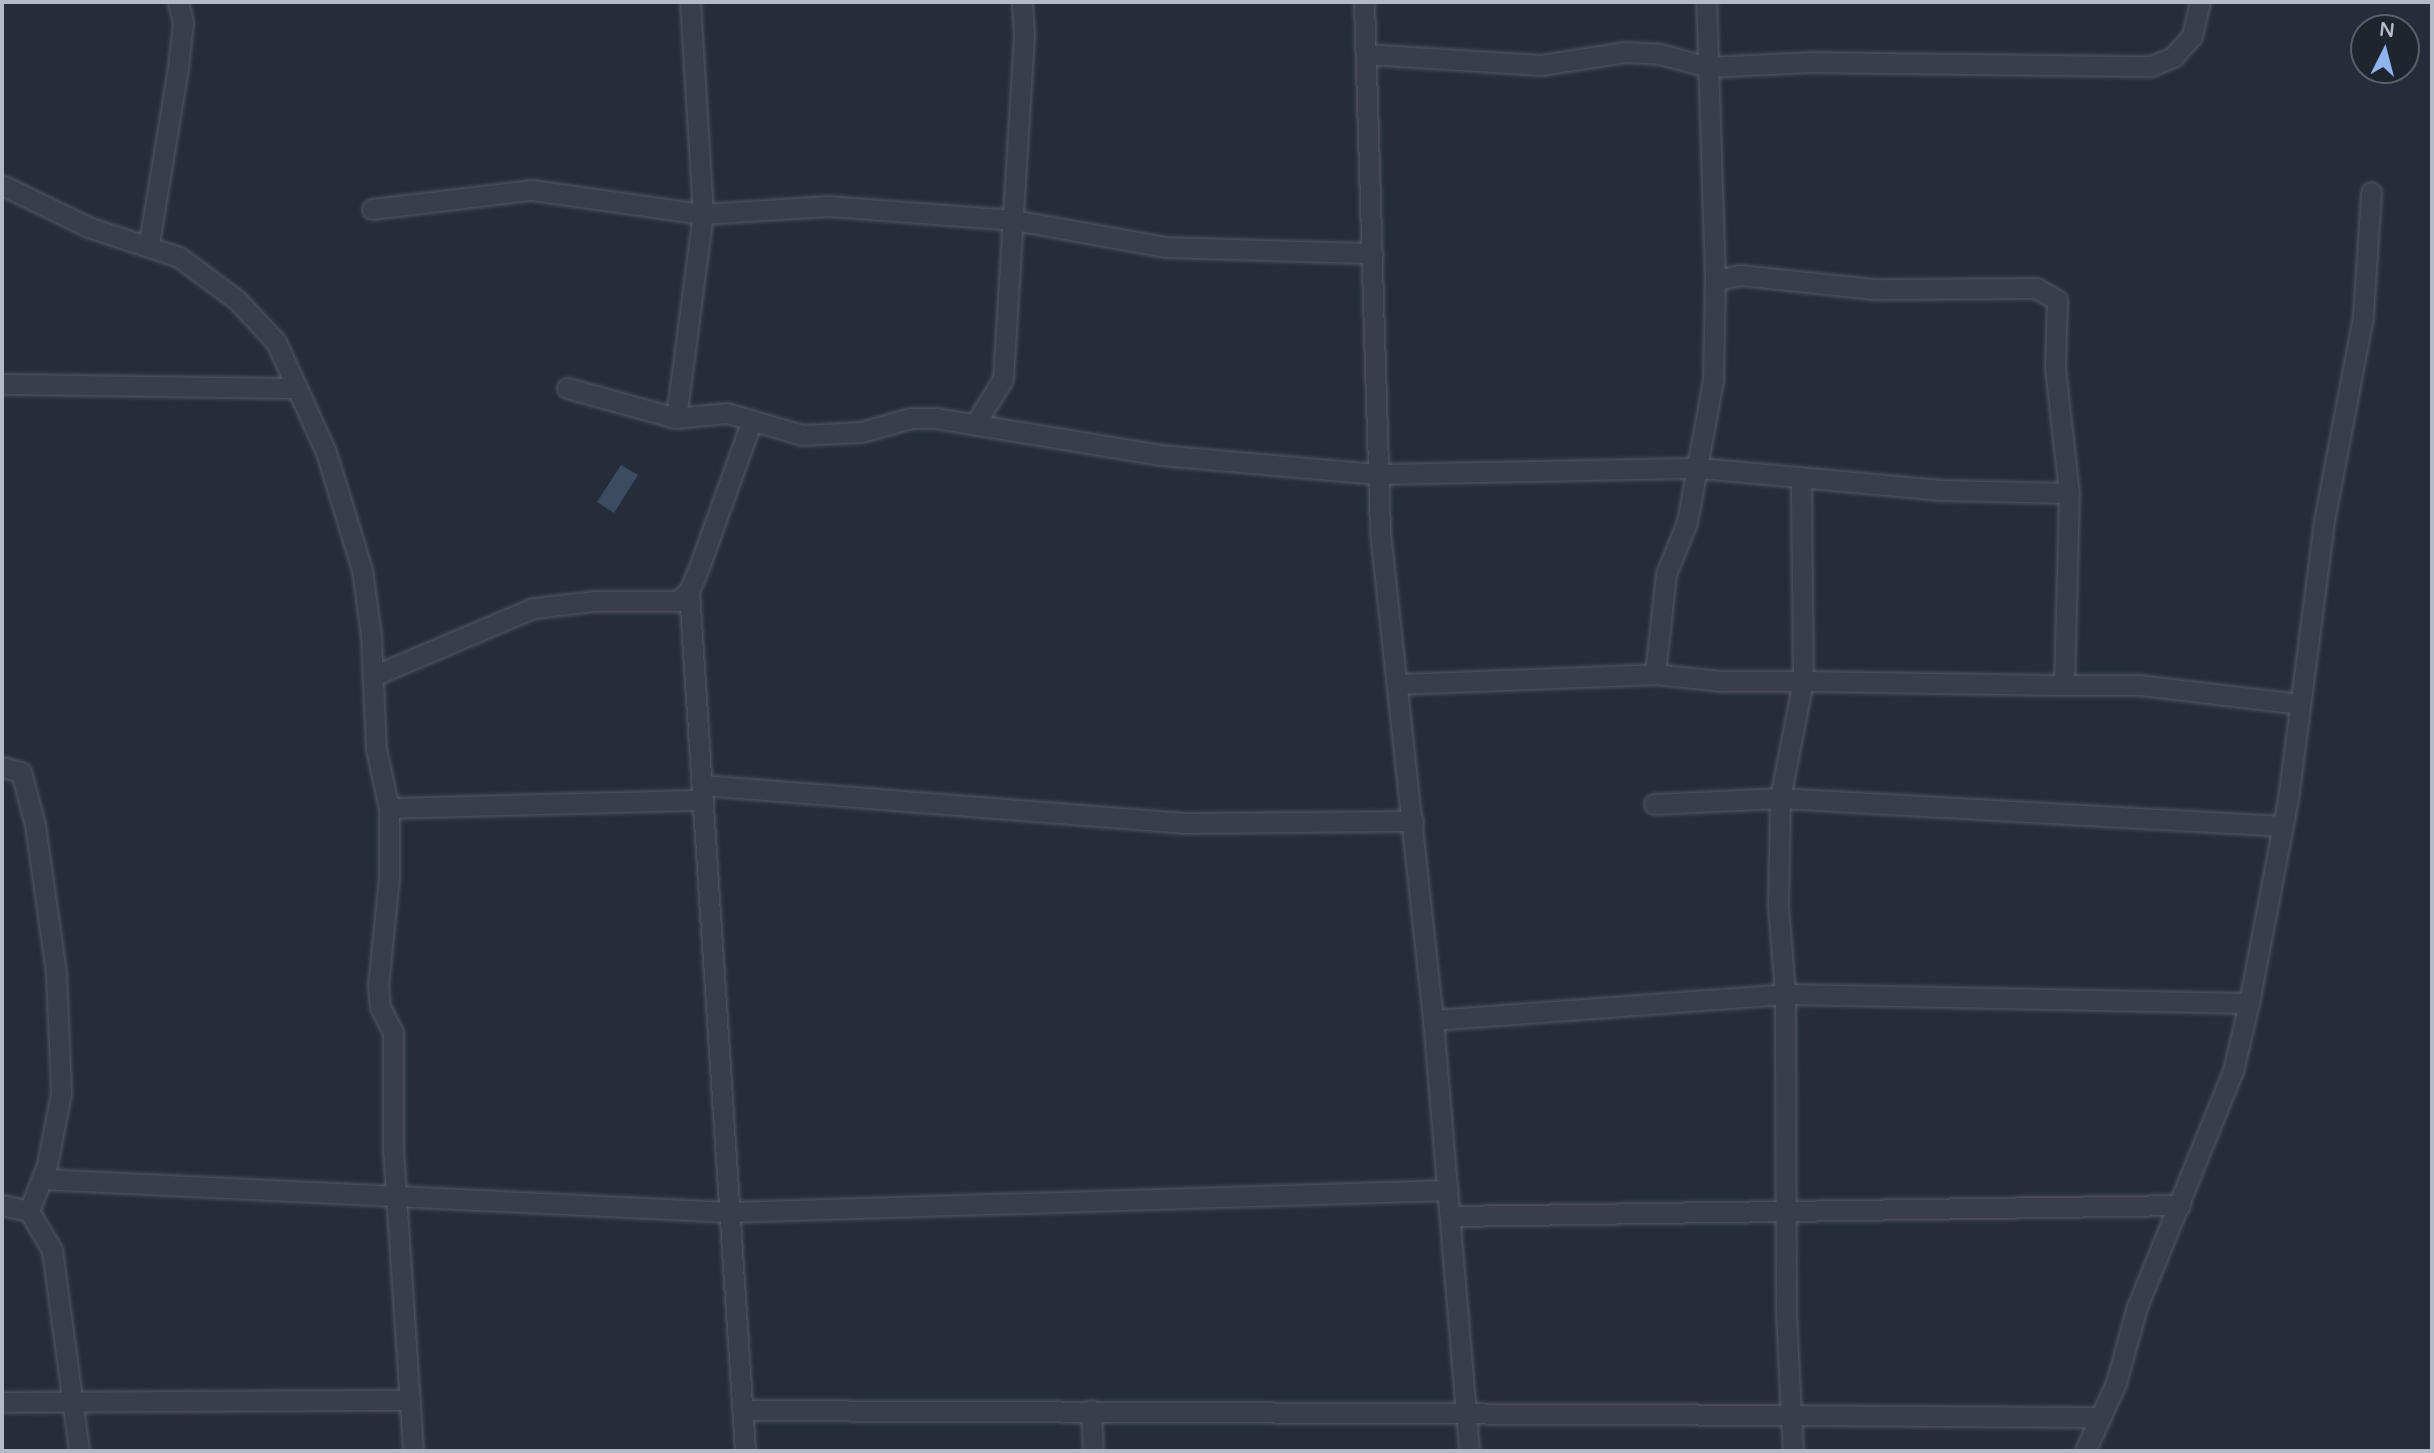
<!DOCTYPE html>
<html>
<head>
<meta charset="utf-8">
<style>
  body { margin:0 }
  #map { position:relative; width:2434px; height:1453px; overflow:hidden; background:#252d3a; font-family:"Varela Round",sans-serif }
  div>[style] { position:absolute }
  .water>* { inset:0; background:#3c4b61 }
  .roads { filter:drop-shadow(0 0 2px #535a65) drop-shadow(0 0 2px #535a65) }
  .minor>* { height:19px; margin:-9.5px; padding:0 9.5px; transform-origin:9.5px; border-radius:9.5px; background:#383f4a }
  span { translate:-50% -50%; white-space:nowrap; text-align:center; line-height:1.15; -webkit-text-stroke:7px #1e252f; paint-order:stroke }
  .frame { position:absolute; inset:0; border:4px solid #b4bac6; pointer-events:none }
  .north { position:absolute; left:2350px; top:14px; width:70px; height:70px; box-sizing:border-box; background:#1e252f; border:2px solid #5a616b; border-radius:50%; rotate:6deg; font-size:19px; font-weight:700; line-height:28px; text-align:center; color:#b4bac6 }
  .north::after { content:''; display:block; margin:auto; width:24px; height:32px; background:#90b4ee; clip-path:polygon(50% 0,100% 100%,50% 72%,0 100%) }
</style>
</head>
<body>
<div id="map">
  <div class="water">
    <div style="clip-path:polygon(621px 465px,638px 475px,614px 513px,597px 502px)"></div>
  </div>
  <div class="roads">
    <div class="minor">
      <div style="left:1364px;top:2px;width:530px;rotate:88.27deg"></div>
      <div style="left:1380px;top:532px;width:491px;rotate:83.8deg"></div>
      <div style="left:1433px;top:1020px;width:433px;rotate:85.2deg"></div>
      <div style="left:1366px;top:54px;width:175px;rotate:3.6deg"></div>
      <div style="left:1541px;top:65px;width:85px;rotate:-8.8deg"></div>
      <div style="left:1625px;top:52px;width:35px;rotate:3deg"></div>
      <div style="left:1660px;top:54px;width:50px;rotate:15.2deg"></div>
      <div style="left:1708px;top:67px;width:103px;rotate:-2.8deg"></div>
      <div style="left:1811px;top:62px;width:340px;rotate:0.7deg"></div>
      <div style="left:2151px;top:66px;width:24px;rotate:-22deg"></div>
      <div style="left:2173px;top:57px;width:28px;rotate:-48deg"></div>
      <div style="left:2192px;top:36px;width:35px;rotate:-77deg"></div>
      <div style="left:2px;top:185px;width:96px;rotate:26deg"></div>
      <div style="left:88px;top:227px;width:96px;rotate:18.2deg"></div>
      <div style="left:179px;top:257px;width:72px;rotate:36.6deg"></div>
      <div style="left:237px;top:300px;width:57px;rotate:47.1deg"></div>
      <div style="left:276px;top:342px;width:121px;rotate:65.6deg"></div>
      <div style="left:326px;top:452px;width:123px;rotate:73deg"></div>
      <div style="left:362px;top:570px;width:67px;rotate:82.2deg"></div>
      <div style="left:371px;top:636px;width:113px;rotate:87.5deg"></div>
      <div style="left:376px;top:749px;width:60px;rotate:77.6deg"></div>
      <div style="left:389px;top:808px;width:69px;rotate:90deg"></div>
      <div style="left:389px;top:877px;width:109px;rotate:95.8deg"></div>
      <div style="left:378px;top:985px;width:22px;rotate:85deg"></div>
      <div style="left:380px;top:1007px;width:28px;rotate:63deg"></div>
      <div style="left:393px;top:1032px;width:117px;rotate:90deg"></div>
      <div style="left:393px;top:1149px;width:303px;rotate:86.2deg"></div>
      <div style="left:372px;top:209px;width:161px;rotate:-6.8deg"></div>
      <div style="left:532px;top:190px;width:173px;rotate:8deg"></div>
      <div style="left:703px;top:214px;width:125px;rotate:-3.7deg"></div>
      <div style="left:828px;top:206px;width:187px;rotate:4.3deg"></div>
      <div style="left:1014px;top:220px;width:153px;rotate:10.1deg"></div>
      <div style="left:1165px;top:247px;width:208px;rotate:1.7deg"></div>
      <div style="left:149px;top:243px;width:177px;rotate:-80.6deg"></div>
      <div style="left:178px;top:68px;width:46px;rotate:-83.8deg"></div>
      <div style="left:183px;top:22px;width:21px;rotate:-104deg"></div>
      <div style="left:2px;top:384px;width:295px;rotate:0.8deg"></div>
      <div style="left:567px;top:388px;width:113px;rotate:15.4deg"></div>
      <div style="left:676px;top:418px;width:51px;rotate:-5.6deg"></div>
      <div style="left:727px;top:413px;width:78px;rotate:16.3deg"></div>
      <div style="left:802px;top:435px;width:59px;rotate:-2.9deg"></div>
      <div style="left:861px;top:432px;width:52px;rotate:-15.6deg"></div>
      <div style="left:911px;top:418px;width:24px"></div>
      <div style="left:935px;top:418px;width:228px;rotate:9.3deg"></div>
      <div style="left:1160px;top:455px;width:220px;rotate:5deg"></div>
      <div style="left:1379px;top:474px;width:321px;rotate:-1.1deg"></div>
      <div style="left:1700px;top:468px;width:242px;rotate:5.2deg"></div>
      <div style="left:1941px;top:490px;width:128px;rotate:1.3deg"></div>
      <div style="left:676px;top:418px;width:206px;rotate:-82.5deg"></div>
      <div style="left:703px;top:214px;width:212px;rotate:-93.5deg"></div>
      <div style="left:977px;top:421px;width:49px;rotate:-58.2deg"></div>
      <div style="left:1003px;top:379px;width:347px;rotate:-86.5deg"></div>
      <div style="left:1024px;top:33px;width:31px;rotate:-94deg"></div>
      <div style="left:689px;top:591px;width:862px;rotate:86.27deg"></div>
      <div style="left:1655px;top:674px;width:101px;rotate:-83.7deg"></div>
      <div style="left:1666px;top:574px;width:56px;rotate:-68deg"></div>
      <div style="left:1687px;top:522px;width:143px;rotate:-79.6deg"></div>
      <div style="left:1713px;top:381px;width:100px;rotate:-88.9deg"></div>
      <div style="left:1715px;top:281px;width:279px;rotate:-91.8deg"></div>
      <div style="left:373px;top:676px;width:174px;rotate:-23deg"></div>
      <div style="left:533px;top:608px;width:61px;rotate:-6.5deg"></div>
      <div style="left:594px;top:601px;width:83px"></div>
      <div style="left:677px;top:601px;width:16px;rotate:-40deg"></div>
      <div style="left:689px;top:591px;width:23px;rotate:-67deg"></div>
      <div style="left:698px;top:570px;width:159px;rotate:-70.2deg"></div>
      <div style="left:1399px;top:684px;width:256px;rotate:-2.2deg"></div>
      <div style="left:1655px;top:674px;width:65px;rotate:6.1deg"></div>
      <div style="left:1720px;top:681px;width:83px"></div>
      <div style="left:1803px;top:681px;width:204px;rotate:-90.6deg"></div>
      <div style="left:2064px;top:685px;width:75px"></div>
      <div style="left:2139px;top:685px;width:162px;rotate:6.7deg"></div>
      <div style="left:2px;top:767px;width:20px;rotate:15deg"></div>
      <div style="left:21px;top:772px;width:55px;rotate:75.2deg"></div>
      <div style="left:35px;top:825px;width:149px;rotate:81.9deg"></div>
      <div style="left:56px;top:973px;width:120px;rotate:87.6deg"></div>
      <div style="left:61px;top:1093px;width:73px;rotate:101deg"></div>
      <div style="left:47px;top:1165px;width:49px;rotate:111.4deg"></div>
      <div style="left:702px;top:785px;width:482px;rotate:4.5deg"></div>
      <div style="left:1182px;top:823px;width:231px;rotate:-0.5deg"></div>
      <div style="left:1654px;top:804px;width:126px;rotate:-2.7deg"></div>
      <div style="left:1780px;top:798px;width:504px;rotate:3.19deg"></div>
      <div style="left:389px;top:808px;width:314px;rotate:-1.5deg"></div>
      <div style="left:1433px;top:1020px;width:353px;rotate:-4.2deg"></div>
      <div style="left:1785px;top:994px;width:464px;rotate:1.1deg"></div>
      <div style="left:42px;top:1179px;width:688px;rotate:2.75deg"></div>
      <div style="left:729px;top:1212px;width:719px;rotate:-1.75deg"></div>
      <div style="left:2px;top:1205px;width:28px;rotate:13deg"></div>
      <div style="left:29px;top:1211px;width:45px;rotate:59.5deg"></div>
      <div style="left:52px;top:1250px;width:203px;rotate:82.3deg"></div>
      <div style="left:1450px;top:1216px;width:730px;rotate:-0.86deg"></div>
      <div style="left:2px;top:1402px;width:408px;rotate:-0.3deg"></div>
      <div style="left:742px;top:1410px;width:1049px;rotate:0.27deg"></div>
      <div style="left:1791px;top:1415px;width:103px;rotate:-92.8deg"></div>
      <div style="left:1786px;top:1312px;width:318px;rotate:-90.2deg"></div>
      <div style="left:1785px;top:994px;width:89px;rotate:-94.5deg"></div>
      <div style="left:1778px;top:905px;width:107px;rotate:-88.9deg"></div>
      <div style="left:1780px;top:798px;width:119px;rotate:-78.9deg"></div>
      <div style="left:1803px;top:681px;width:261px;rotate:0.9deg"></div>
      <div style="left:2064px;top:685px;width:192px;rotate:-88.5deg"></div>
      <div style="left:2069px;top:493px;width:126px;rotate:-96.4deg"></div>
      <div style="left:2055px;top:368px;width:68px;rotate:-88.3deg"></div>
      <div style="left:2057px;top:300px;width:24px;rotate:-150deg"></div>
      <div style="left:2036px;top:288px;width:163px;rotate:179.6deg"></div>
      <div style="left:1873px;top:289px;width:134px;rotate:-174deg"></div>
      <div style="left:1740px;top:275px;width:26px;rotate:167deg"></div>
      <div style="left:1091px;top:1410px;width:41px;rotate:87.2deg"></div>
      <div style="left:1793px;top:1451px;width:36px;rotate:-93deg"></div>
      <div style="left:1791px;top:1415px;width:310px;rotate:0.4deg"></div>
      <div style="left:2085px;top:1451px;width:75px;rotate:-65.5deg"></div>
      <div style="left:2116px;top:1383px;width:79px;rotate:-74.6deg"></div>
      <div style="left:2137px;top:1307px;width:255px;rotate:-67.9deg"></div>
      <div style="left:2233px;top:1071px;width:70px;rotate:-76.8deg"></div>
      <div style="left:2249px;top:1003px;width:208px;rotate:-79.2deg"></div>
      <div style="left:2288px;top:799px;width:280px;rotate:-82.6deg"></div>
      <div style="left:2324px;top:521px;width:209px;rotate:-79.2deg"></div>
      <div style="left:2363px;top:316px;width:124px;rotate:-86.3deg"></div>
    </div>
  </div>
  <div class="frame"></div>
  <div class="north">N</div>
</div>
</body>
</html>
